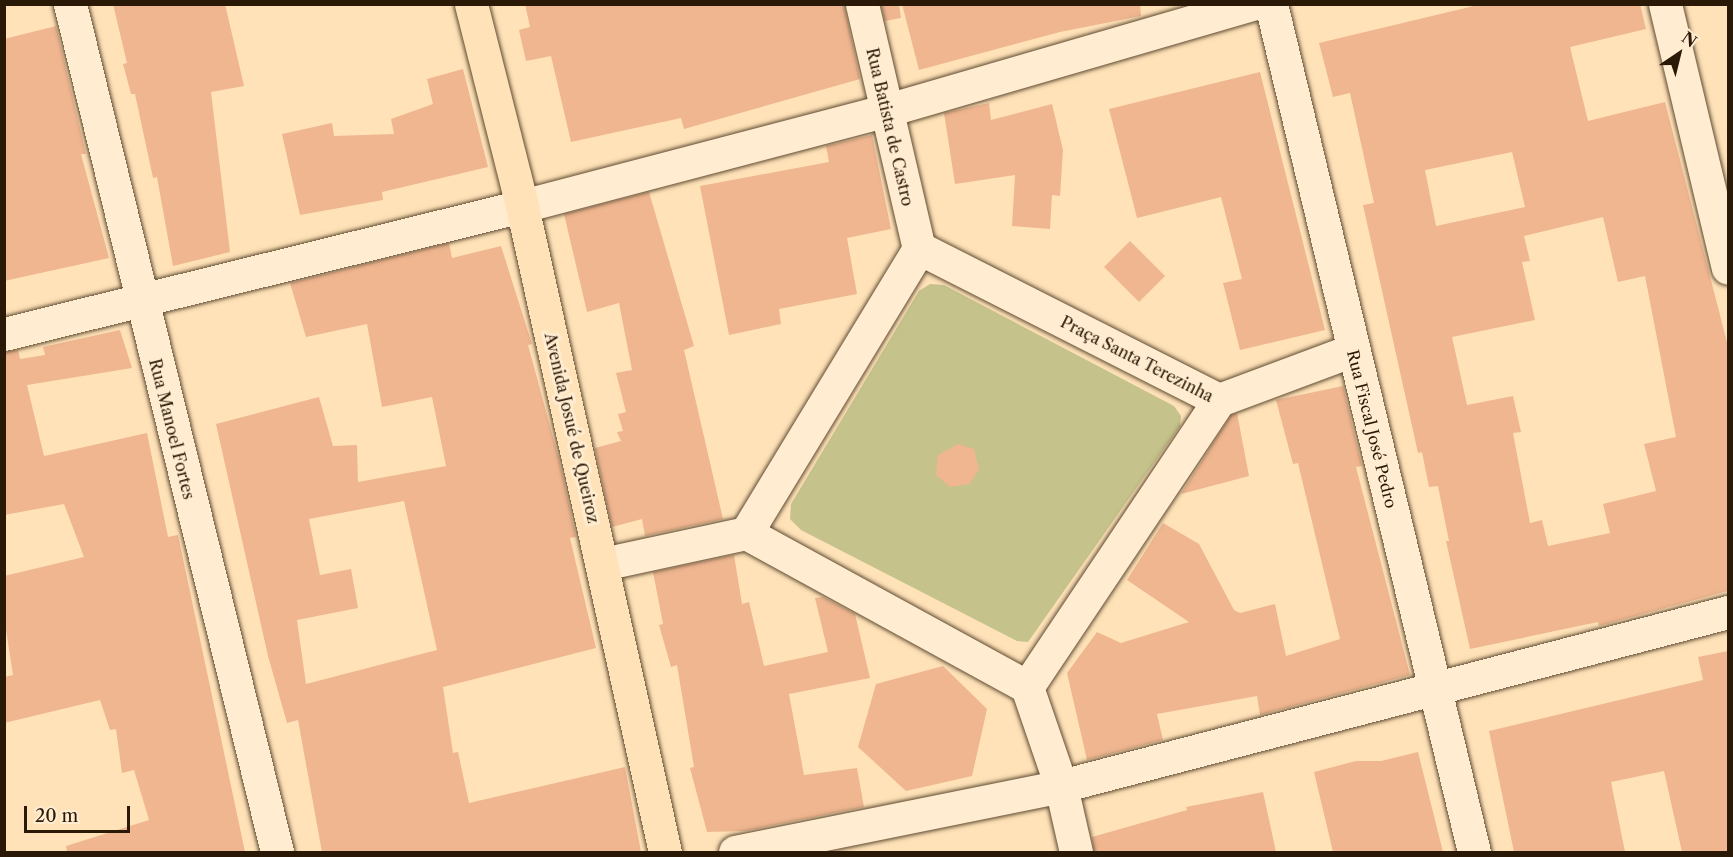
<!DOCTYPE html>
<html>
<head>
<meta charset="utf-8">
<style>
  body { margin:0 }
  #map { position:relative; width:1733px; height:857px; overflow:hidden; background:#ffe2b8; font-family:"Libre Caslon Text",serif }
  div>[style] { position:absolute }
  .green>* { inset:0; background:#c5c28b }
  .building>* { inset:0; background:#efb690 }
  .roads { filter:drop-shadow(0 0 2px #5f4b32) drop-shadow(0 0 2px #5f4b32) }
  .minor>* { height:33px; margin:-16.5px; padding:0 16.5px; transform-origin:16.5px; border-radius:16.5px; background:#ffecd1 }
  .secondary>* { height:33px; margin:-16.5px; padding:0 16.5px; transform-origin:16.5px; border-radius:16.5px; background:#ffecd1 }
  .primary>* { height:33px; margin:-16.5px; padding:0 16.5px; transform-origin:16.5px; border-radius:16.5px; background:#ffe2b8 }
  span { translate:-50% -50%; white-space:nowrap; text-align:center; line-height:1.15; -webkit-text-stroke:6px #ffecd1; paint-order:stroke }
  .street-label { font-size:16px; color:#2a1906 }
  .frame { position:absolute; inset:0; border:6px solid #2a1906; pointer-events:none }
  .north { position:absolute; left:1649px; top:24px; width:60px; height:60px; -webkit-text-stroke:4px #ffecd1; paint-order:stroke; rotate:35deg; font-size:16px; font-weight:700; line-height:24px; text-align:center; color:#2a1906 }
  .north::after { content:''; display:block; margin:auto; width:21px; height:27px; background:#2a1906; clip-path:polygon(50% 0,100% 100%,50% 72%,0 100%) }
  .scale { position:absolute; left:24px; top:806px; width:106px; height:27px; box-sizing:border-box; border:3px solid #2a1906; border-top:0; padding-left:8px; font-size:18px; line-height:21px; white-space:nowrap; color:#2a1906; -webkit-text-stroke:4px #ffecd1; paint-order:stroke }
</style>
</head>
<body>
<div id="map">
  <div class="green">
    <div style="clip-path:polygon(930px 284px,944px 285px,1174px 406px,1181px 416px,1180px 426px,1028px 642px,1017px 641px,801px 530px,790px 519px,791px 504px,919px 291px)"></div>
  </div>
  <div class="building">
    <div style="clip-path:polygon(113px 4px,225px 4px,244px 86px,211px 92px,230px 252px,173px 266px,157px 177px,153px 178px,135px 94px,131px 94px,123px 64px,127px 63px)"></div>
    <div style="clip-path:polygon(525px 4px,844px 4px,860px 79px,684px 129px,681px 118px,571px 142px,551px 56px,526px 61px,519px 30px,530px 27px)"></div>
    <div style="clip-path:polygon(881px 4px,899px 4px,901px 18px,885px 21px)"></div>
    <div style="clip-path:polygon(902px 4px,1140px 4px,1141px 16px,1060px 32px,919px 70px)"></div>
    <div style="clip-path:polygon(evenodd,1482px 4px,1640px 4px,1646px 29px,1570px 47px,1588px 121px,1665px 102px,1728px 346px,1728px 591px,1599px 626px,1598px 622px,1470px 649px,1446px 541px,1449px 541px,1438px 486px,1429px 487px,1422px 452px,1418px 453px,1363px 205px,1374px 203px,1350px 93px,1333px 97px,1319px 43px,1482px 4px,1512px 152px,1525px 207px,1436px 226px,1425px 170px,1512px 152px,1482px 4px,1603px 217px,1618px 282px,1645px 276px,1676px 437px,1644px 444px,1656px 491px,1603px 504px,1610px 533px,1548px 546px,1542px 520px,1530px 523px,1513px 433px,1521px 432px,1513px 396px,1467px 405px,1452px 337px,1535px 320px,1522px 262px,1530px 261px,1524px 236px,1603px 217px)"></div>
    <div style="clip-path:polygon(56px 26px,86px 154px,81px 154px,109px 258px,4px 281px,4px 39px)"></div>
    <div style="clip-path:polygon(463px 69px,488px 167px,382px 192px,383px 200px,300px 215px,282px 134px,332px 123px,334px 136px,394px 134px,391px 119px,433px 104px,427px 79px)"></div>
    <div style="clip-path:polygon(1260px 72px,1325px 330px,1240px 350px,1223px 283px,1242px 279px,1221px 197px,1137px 218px,1109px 109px)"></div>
    <div style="clip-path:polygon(989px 103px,991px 120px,1052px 104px,1063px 150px,1060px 196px,1052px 195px,1050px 229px,1012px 226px,1015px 175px,955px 184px,944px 113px)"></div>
    <div style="clip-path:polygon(872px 135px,891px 229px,847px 238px,857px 294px,779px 309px,781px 324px,729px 335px,700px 186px,829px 162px,826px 146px)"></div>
    <div style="clip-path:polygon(649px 192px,694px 346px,684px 350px,723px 519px,645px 536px,642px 519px,612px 527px,595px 448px,621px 441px,617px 432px,623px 431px,618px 414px,626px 412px,616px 373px,632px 370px,619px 303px,587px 312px,564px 214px)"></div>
    <div style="clip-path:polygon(1130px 241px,1165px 276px,1139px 302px,1104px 267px)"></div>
    <div style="clip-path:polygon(evenodd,449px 243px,452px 258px,501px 246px,532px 344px,528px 345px,559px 459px,576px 537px,570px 538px,596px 648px,443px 687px,453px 753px,458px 752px,469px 803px,625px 767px,641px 852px,322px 852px,298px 720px,287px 723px,268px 656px,216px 424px,319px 397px,333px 446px,357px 445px,358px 482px,446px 466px,432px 397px,382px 407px,367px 324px,306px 337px,290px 283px,449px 243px,404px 501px,437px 650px,306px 684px,297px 620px,358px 608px,351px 569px,320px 575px,309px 519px,404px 501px)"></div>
    <div style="clip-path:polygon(120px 330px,132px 368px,27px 385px,44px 456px,147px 433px,168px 537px,178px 535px,245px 852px,67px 852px,66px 846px,149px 820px,134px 770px,122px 773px,116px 729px,110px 730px,100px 700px,4px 723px,4px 677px,13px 675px,4px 617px,4px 576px,84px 557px,64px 504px,4px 515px,4px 352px,18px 350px,20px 359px,45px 355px,43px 347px)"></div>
    <div style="clip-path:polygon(1343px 386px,1362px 466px,1356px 467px,1410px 675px,1260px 715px,1257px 696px,1157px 714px,1163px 740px,1087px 760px,1067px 673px,1097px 632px,1121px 643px,1189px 622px,1127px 580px,1163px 523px,1199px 544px,1234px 610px,1240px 613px,1275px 604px,1286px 656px,1340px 639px,1298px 463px,1293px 464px,1276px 400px)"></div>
    <div style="clip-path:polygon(1237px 413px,1249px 476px,1181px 494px,1231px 415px)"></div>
    <div style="clip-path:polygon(958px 444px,974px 449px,979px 470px,969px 484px,950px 487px,936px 475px,938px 455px)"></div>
    <div style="clip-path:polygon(734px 555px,742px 604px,749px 602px,764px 666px,828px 652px,815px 598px,823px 597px,855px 614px,870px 678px,789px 694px,804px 775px,857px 768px,864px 807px,745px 831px,707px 832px,690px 768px,694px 767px,677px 665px,671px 667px,659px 625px,663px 624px,653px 572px)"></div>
    <div style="clip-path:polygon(1728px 651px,1728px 852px,1682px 852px,1664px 771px,1611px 782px,1625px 852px,1514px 852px,1489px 731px,1703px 680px,1698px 657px)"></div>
    <div style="clip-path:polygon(943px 666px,987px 709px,972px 776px,906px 791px,858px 747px,876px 684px)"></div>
    <div style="clip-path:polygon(1418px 752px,1443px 852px,1333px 852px,1314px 772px,1356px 761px,1381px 761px)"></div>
    <div style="clip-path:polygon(1263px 792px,1276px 852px,1094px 852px,1092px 837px,1187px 810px,1186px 807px)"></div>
  </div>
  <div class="roads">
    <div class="minor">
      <div style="left:70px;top:4px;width:873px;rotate:76.28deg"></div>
      <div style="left:862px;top:4px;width:251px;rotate:76.9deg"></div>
      <div style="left:1271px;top:4px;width:872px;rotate:76.54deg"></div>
      <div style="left:1665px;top:4px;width:271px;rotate:76.6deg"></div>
      <div style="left:919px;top:248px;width:336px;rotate:26.9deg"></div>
      <div style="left:4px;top:334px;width:534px;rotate:-13.88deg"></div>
      <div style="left:1219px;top:400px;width:143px;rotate:-20.5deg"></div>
      <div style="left:746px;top:533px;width:333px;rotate:-58.7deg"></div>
      <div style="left:746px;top:533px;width:320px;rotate:28.7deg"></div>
      <div style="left:603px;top:564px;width:146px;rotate:-12.2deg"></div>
      <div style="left:1027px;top:687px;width:345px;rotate:-56.2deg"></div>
      <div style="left:1027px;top:687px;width:105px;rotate:71deg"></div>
      <div style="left:1061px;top:786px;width:68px;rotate:77.2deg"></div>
      <div style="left:735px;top:852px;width:333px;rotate:-11.4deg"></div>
      <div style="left:1061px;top:786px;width:689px;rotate:-14.62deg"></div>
    </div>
    <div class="secondary">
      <div style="left:522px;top:206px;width:374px;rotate:-14.7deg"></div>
      <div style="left:884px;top:111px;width:384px;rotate:-16.2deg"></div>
    </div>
    <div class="primary">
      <div style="left:471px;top:4px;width:208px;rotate:75.8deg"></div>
      <div style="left:522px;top:206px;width:662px;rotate:77.52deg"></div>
    </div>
  </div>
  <div class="street-label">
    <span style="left:890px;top:127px;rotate:77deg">Rua Batista de Castro</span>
    <span style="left:1137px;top:359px;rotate:27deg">Praça Santa Terezinha</span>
    <span style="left:572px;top:428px;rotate:77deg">Avenida Josué de Queiroz</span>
    <span style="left:172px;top:429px;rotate:76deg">Rua Manoel Fortes</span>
    <span style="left:1372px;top:429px;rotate:76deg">Rua Fiscal José Pedro</span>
  </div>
  <div class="frame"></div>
  <div class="north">N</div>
  <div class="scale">20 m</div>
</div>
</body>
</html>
